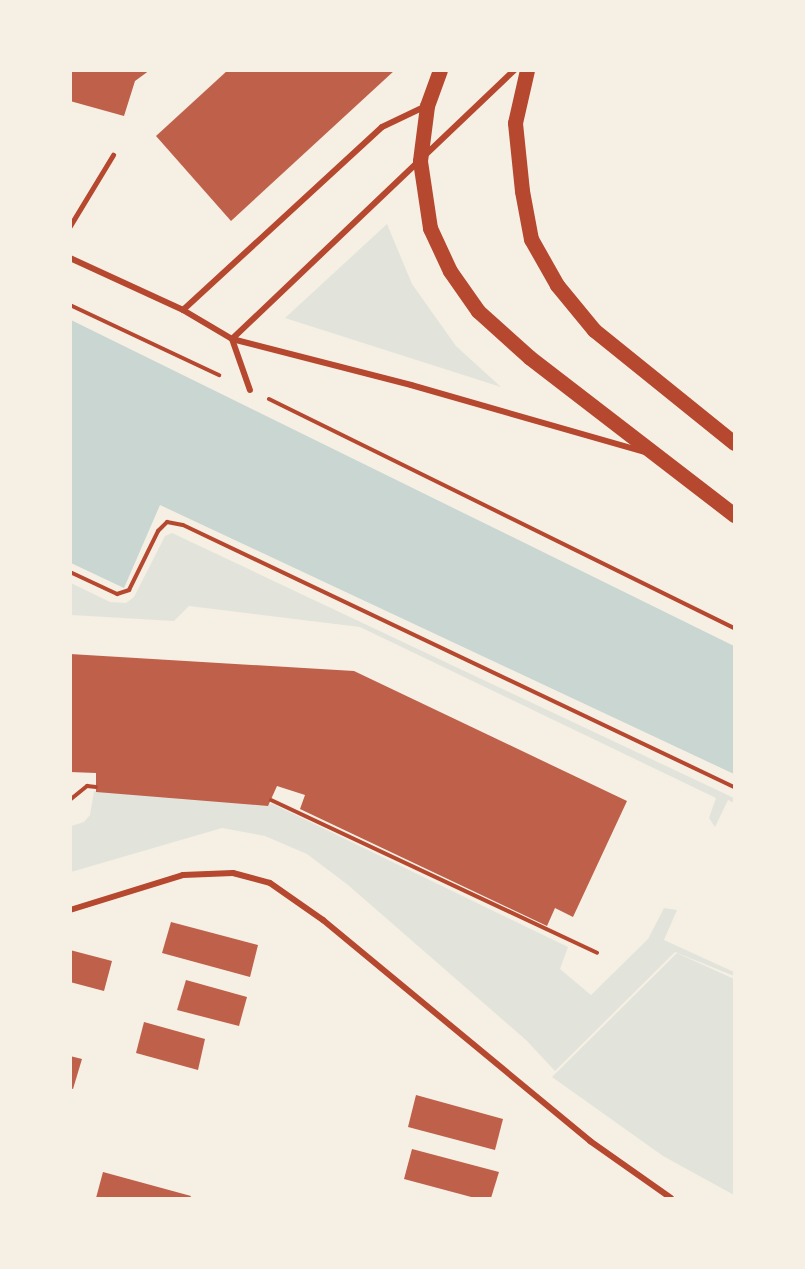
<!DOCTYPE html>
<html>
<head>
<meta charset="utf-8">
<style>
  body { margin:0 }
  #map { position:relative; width:805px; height:1269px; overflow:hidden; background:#f6efe4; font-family:"Space Grotesk",sans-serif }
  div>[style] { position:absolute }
  .green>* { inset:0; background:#e2e4dc }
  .water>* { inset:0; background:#c9d6d2 }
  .building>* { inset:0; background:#bf614a }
  .path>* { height:4px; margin:-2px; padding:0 2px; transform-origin:2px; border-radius:2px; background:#b5482f }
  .service>* { height:4.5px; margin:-2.25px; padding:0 2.25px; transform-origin:2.25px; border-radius:2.25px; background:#b5482f }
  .minor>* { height:6px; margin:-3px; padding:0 3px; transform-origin:3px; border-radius:3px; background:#b5482f }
  .primary>* { height:15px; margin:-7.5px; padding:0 7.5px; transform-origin:7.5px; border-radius:7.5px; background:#b5482f }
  span { translate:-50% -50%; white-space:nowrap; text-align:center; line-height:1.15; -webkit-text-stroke:6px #f6efe4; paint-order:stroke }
  .frame { position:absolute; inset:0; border:72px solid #f6efe4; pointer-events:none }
</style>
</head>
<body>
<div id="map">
  <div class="green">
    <div style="clip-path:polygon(387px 224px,412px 284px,456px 346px,501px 387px,285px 318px)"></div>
    <div style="clip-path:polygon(172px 533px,734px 798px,734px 803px,728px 800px,715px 827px,709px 818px,716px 798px,360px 627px,189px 606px,174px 621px,71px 615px,71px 583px,110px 602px,126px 603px,134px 597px,165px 536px)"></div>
    <div style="clip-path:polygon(94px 791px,273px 804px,568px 947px,560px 969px,591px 995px,648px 939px,664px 908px,677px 910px,664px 940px,734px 972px,734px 976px,675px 952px,555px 1071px,526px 1040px,348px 885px,307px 854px,265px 836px,222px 828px,71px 872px,71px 826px,84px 822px,90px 815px)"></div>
    <div style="clip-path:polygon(677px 953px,734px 979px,734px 1195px,663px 1156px,552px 1077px)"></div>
  </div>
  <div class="water">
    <div style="clip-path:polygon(71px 320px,734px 646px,734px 774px,160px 505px,124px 588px,71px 563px)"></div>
  </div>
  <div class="building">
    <div style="clip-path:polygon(70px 70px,150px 70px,135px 81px,124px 116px,70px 101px)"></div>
    <div style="clip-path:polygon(228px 70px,395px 70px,231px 221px,156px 136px)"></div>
    <div style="clip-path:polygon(70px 654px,354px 671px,627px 801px,573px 917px,555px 908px,547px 926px,300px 809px,305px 795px,277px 786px,268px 806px,96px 792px,96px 773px,70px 772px)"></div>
    <div style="clip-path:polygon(171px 922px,258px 945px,250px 977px,162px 953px)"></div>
    <div style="clip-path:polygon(70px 950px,112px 961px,104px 991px,70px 982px)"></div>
    <div style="clip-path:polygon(186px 980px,247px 997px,239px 1026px,177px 1010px)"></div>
    <div style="clip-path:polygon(144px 1022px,205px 1039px,198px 1070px,136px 1053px)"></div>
    <div style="clip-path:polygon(70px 1056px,82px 1059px,73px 1089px,70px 1088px)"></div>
    <div style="clip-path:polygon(416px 1095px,503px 1119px,495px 1150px,408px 1127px)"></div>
    <div style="clip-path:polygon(412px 1149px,499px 1172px,491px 1198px,475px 1198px,404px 1179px)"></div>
    <div style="clip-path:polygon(103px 1172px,191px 1196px,190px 1198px,96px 1198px)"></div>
  </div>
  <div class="path">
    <div style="left:70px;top:305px;width:165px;rotate:25.2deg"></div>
    <div style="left:269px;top:399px;width:518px;rotate:26.22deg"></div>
    <div style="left:70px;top:572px;width:52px;rotate:25.1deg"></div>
    <div style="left:117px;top:594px;width:13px;rotate:-18deg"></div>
    <div style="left:129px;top:590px;width:66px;rotate:-63.8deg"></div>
    <div style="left:158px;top:531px;width:13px;rotate:-45deg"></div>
    <div style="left:167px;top:522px;width:16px;rotate:11deg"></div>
    <div style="left:183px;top:525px;width:610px;rotate:25.43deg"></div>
    <div style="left:71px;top:799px;width:21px;rotate:-39deg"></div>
    <div style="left:87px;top:786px;width:9px;rotate:6deg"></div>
    <div style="left:271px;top:800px;width:360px;rotate:25.1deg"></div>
  </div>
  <div class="service">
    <div style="left:70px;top:226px;width:83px;rotate:-58.8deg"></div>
  </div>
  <div class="minor">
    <div style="left:70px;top:258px;width:124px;rotate:24.7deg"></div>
    <div style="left:183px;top:310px;width:57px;rotate:30.6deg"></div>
    <div style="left:232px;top:339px;width:185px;rotate:14.4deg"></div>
    <div style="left:411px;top:385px;width:242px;rotate:16deg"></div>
    <div style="left:183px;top:310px;width:270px;rotate:-42.6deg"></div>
    <div style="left:382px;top:127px;width:47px;rotate:-25.5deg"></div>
    <div style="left:232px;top:339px;width:390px;rotate:-43.6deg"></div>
    <div style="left:232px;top:339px;width:54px;rotate:70.6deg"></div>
    <div style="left:70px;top:910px;width:118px;rotate:-17.2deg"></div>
    <div style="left:183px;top:875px;width:50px;rotate:-2.3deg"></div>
    <div style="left:233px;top:873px;width:38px;rotate:15deg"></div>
    <div style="left:270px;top:883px;width:65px;rotate:34.9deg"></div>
    <div style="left:323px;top:920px;width:347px;rotate:39.6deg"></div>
    <div style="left:590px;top:1141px;width:99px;rotate:35.1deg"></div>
  </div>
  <div class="primary">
    <div style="left:440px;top:70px;width:38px;rotate:110deg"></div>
    <div style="left:427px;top:106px;width:55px;rotate:97.3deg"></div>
    <div style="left:420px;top:161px;width:68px;rotate:81.5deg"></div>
    <div style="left:430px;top:228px;width:47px;rotate:65.1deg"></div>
    <div style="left:450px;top:271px;width:49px;rotate:55deg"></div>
    <div style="left:478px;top:311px;width:69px;rotate:42deg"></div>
    <div style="left:529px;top:357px;width:259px;rotate:37.6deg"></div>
    <div style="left:527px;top:70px;width:54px;rotate:102.8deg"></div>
    <div style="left:515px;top:123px;width:68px;rotate:84.1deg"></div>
    <div style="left:522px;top:191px;width:49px;rotate:79.4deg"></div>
    <div style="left:531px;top:239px;width:53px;rotate:60.5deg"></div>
    <div style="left:557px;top:285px;width:58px;rotate:50.6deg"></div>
    <div style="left:594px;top:330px;width:180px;rotate:38.9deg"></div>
  </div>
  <div class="frame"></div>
</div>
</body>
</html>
